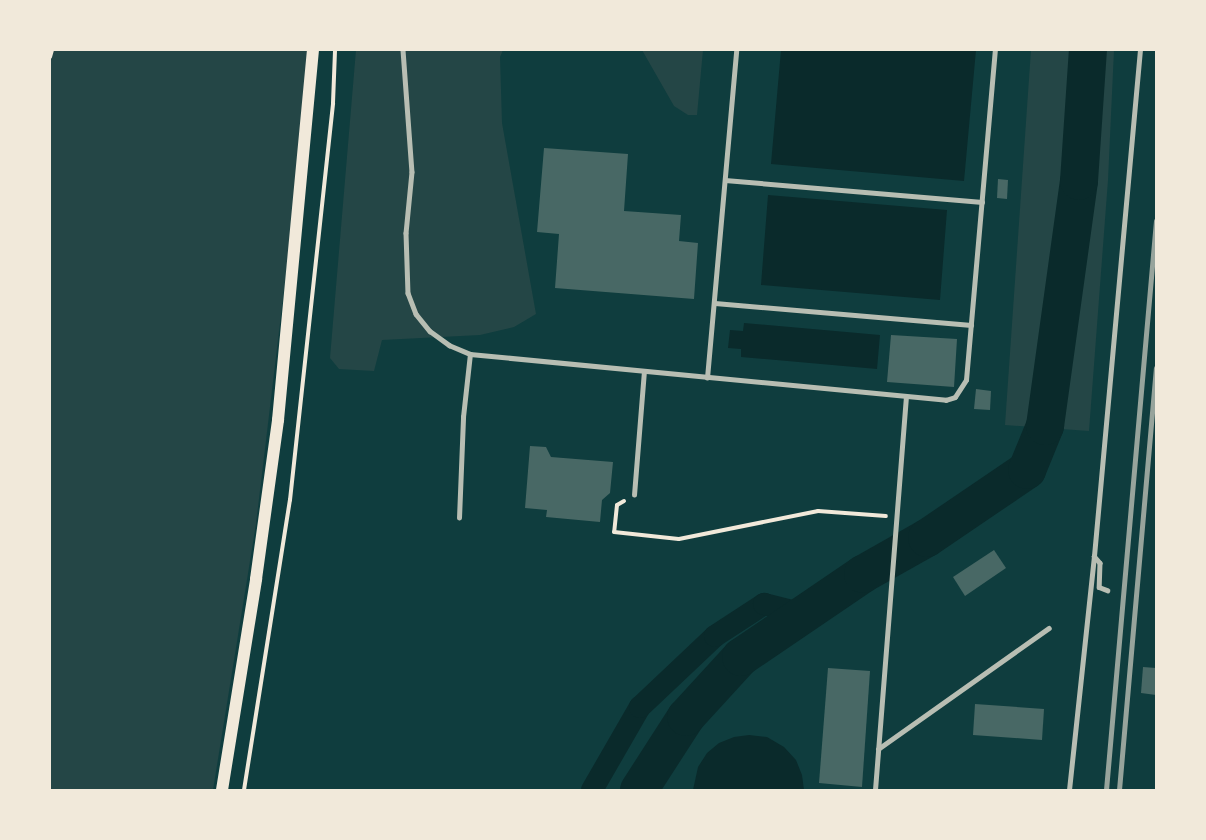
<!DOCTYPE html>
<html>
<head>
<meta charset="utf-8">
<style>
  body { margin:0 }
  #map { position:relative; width:1206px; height:840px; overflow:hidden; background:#0f3d3e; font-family:"Roboto Serif",serif }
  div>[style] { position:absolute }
  .green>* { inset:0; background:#244646 }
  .water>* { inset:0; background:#0a2a2b }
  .canal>* { height:22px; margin:-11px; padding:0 11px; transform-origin:11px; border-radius:11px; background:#0a2a2b }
  .river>* { height:38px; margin:-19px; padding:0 19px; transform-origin:19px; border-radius:19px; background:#0a2a2b }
  .building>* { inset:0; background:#486865 }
  .path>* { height:4px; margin:-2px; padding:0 2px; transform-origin:2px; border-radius:2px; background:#f1e9da }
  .service>* { height:4.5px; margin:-2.25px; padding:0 2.25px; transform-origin:2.25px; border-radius:2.25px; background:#b8beb3 }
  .secondary>* { height:12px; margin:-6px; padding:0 6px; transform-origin:6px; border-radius:6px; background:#f1e9da }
  .rail>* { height:4.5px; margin:-2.25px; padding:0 2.25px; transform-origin:2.25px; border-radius:2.25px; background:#97a49c }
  span { translate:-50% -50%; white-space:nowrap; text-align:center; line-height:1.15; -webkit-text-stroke:4.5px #f1e9da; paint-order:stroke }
  .frame { position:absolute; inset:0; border:51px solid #f1e9da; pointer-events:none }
</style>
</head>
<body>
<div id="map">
  <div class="green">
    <div style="clip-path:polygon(50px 50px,310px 50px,306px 106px,256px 524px,213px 790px,50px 790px)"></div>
    <div style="clip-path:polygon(356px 50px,503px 50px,500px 57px,502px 123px,536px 314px,514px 327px,480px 335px,382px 340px,374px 371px,339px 369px,330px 358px)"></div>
    <div style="clip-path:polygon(642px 50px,703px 50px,697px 115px,688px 115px,674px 106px)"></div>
    <div style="clip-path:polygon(1031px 50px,1114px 50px,1108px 180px,1089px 431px,1005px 425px)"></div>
  </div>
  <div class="water">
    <div style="clip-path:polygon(781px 50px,976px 50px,964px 181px,771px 164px)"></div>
    <div style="clip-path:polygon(768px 195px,947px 210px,940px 300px,761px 285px)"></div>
    <div style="clip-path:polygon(744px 323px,880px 335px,877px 369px,741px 357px,741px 349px,728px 348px,730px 330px,743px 331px)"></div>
    <div style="clip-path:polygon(749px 735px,767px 737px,784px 747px,796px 760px,802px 775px,804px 790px,693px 790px,698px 767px,707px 753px,719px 743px,734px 737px)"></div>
  </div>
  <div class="canal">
    <div style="left:592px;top:790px;width:96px;rotate:-60deg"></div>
    <div style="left:640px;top:707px;width:103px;rotate:-43.4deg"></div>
    <div style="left:715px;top:636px;width:59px;rotate:-33.1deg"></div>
    <div style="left:764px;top:604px;width:41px;rotate:14deg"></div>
  </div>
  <div class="river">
    <div style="left:639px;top:790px;width:87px;rotate:-57.2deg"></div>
    <div style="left:686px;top:717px;width:81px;rotate:-47.5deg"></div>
    <div style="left:741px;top:657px;width:148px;rotate:-34.2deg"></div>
    <div style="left:863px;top:574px;width:73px;rotate:-29.4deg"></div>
    <div style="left:927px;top:538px;width:121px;rotate:-34.2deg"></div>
    <div style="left:1027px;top:470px;width:48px;rotate:-67.8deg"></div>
    <div style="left:1045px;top:426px;width:247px;rotate:-82.1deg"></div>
    <div style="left:1079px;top:181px;width:131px;rotate:-86.1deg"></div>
  </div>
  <div class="building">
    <div style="clip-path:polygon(544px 148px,628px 154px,624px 211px,681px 215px,679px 241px,698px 243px,694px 299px,555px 288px,559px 234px,537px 232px)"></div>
    <div style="clip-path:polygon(998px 179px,1008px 180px,1007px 199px,997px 198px)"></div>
    <div style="clip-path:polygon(891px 335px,957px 339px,954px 387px,887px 382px)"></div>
    <div style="clip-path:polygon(976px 389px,991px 391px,990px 410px,974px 409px)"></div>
    <div style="clip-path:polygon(530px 446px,546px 447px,551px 457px,613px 462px,610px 493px,602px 500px,600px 522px,546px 517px,547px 510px,525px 508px)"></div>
    <div style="clip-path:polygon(994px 550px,1006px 568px,965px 596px,953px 577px)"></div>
    <div style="clip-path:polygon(1143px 667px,1156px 668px,1156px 695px,1141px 693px)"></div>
    <div style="clip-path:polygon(828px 668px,870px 671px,862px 787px,819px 783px)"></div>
    <div style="clip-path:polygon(975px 704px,1044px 709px,1042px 740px,973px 735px)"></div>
  </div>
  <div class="path">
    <div style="left:50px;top:57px;width:7px;rotate:-74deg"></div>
    <div style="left:624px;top:501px;width:8px;rotate:150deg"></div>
    <div style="left:617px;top:505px;width:27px;rotate:96deg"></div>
    <div style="left:614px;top:532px;width:65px;rotate:6.1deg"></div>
    <div style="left:679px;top:539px;width:142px;rotate:-11.4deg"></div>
    <div style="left:818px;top:511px;width:68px;rotate:4.2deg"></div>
    <div style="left:244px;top:790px;width:294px;rotate:-81deg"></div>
    <div style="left:290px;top:500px;width:399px;rotate:-83.8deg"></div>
    <div style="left:333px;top:103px;width:53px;rotate:-87.8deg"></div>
  </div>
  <div class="service">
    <div style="left:403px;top:50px;width:122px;rotate:85.8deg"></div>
    <div style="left:412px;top:172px;width:61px;rotate:95.6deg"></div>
    <div style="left:406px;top:233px;width:60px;rotate:88.1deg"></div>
    <div style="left:408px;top:293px;width:22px;rotate:69deg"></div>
    <div style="left:416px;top:314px;width:22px;rotate:51deg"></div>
    <div style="left:430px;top:331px;width:24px;rotate:36deg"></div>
    <div style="left:449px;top:345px;width:23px;rotate:23deg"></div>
    <div style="left:470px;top:354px;width:478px;rotate:5.5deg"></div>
    <div style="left:946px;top:400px;width:9px;rotate:-18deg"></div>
    <div style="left:955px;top:397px;width:20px;rotate:-57deg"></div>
    <div style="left:966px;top:380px;width:331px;rotate:-85deg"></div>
    <div style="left:725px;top:180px;width:258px;rotate:4.9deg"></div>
    <div style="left:715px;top:303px;width:257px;rotate:4.9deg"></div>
    <div style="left:707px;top:378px;width:329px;rotate:-84.9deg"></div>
    <div style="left:634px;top:495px;width:123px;rotate:-85.4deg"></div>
    <div style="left:459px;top:518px;width:101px;rotate:-87.7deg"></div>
    <div style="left:463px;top:417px;width:63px;rotate:-83.7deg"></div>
    <div style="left:1094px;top:556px;width:9px;rotate:49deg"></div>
    <div style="left:1100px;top:563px;width:24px;rotate:92deg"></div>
    <div style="left:1099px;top:587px;width:9px;rotate:21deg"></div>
    <div style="left:878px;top:749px;width:209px;rotate:-35.3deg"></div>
    <div style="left:875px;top:790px;width:394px;rotate:-85.5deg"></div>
    <div style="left:1069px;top:790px;width:235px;rotate:-83.9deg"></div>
    <div style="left:1094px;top:556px;width:508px;rotate:-84.81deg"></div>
  </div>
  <div class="secondary">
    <div style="left:222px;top:790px;width:214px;rotate:-80.8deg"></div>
    <div style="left:256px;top:579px;width:161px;rotate:-82.1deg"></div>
    <div style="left:278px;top:420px;width:372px;rotate:-84.6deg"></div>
  </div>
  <div class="rail">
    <div style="left:1106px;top:790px;width:571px;rotate:-84.98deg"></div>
    <div style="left:1119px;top:790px;width:423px;rotate:-85deg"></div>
  </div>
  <div class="frame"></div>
</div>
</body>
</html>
